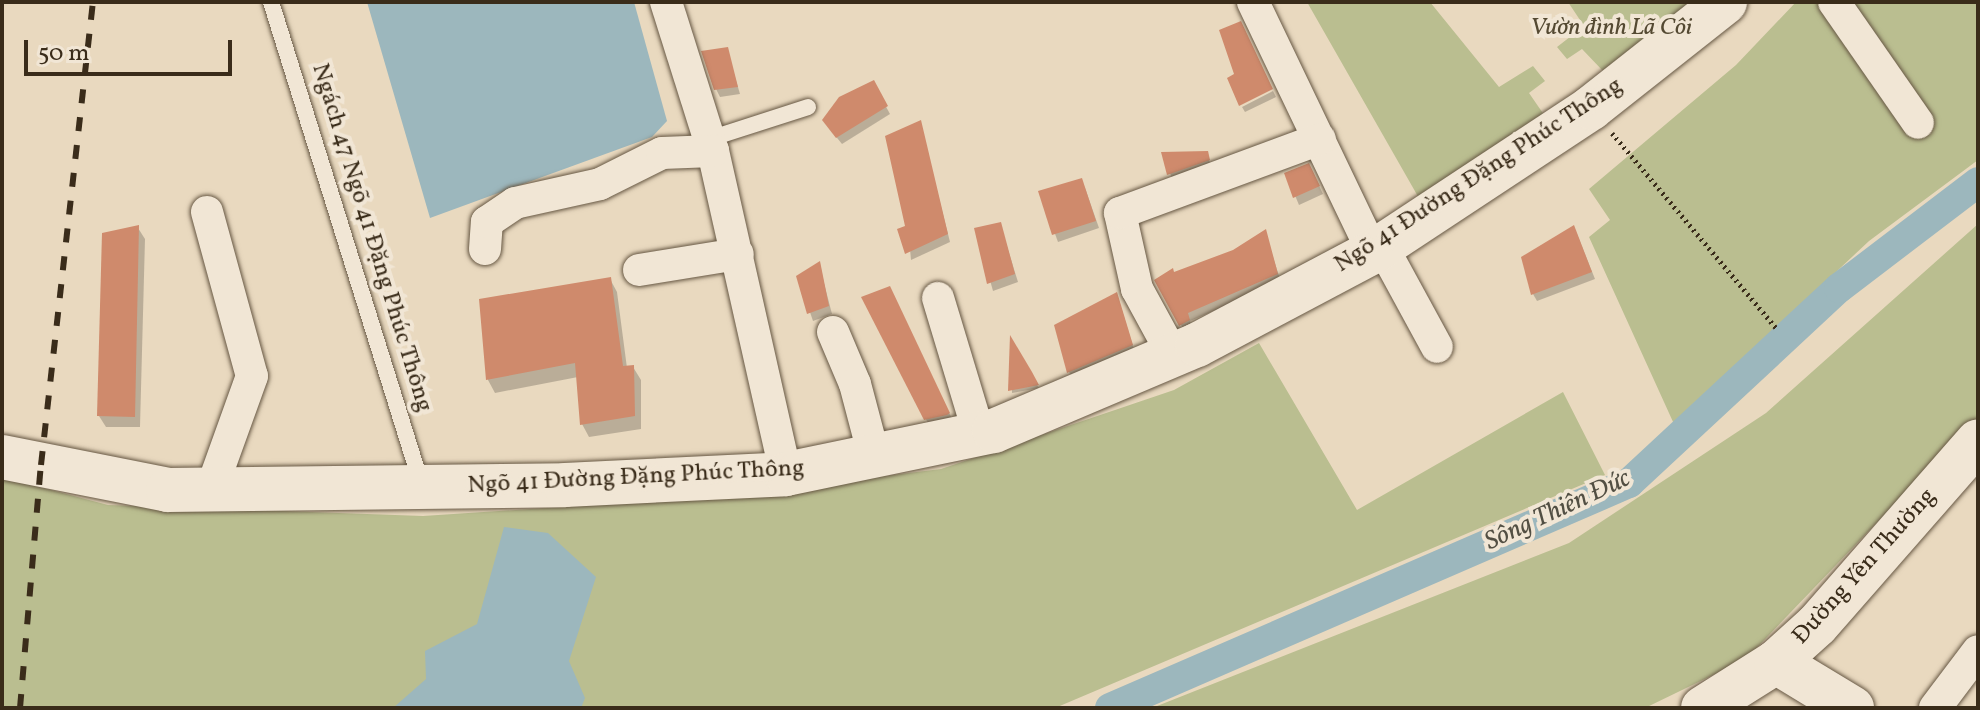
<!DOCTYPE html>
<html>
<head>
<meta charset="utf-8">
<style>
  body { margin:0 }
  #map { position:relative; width:1980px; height:710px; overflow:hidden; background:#e9d9bf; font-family:Vollkorn,serif }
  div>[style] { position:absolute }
  .green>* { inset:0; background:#babe90 }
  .water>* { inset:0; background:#9cb7bd }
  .shadow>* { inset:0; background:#0003 }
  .canal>* { height:30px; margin:-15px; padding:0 15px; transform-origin:15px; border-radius:15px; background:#9cb7bd }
  .building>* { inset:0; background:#cf8a6c }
  .path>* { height:5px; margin-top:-2.5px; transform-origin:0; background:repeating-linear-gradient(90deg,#3a2c1a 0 2px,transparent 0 6px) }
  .roads { filter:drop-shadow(0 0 2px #665743) drop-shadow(0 0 2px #665743) }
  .lane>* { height:16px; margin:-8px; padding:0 8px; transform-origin:8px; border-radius:8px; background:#f1e6d5 }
  .street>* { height:32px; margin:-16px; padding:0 16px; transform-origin:16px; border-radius:16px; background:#f1e6d5 }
  .secondary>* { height:44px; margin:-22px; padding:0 22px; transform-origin:22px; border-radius:22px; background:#f1e6d5 }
  .rail>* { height:6px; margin-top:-3px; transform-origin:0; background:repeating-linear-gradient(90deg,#3a2c1a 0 14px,transparent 0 28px) }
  span { translate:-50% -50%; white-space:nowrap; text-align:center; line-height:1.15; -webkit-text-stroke:8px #f1e6d5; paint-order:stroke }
  .park-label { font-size:24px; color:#544932; font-style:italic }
  .street-label { font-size:24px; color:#3a2c1a }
  .water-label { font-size:26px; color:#524f43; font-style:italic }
  .frame { position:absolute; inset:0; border:4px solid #3a2c1a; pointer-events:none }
  .scale { position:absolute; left:24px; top:40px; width:208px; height:36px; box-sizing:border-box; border:4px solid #3a2c1a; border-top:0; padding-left:10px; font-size:24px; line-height:28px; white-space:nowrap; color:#3a2c1a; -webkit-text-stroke:6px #f1e6d5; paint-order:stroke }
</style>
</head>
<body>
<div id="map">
  <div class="green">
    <div style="clip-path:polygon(1307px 2px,1430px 2px,1499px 87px,1533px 66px,1545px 81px,1529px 93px,1549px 122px,1420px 200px)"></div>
    <div style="clip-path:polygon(1568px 2px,1694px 2px,1603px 71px,1582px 49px,1567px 59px,1557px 47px,1584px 26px)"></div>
    <div style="clip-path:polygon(1796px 2px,1978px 2px,1978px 160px,1869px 241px,1674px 424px,1589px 237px,1610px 220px,1589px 189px,1736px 65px)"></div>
    <div style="clip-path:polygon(1978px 224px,1978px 417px,1746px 659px,1645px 708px,1152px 708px,1569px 543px,1766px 413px)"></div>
    <div style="clip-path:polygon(1259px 343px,1357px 510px,1563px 392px,1605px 475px,1055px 708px,2px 708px,2px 477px,108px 505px,423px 516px,714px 497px,941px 469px,1174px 390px)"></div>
  </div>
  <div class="water">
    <div style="clip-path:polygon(367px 2px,634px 2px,667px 121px,652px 137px,430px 218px)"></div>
    <div style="clip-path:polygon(504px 527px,548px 533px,596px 577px,569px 661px,585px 698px,581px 708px,393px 708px,426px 679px,425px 651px,477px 624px)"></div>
  </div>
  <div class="shadow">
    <div style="clip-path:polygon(727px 50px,740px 94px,720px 97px,716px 89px)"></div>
    <div style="clip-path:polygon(873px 83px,890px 114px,842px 144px,829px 128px)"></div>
    <div style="clip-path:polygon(1273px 91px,1276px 97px,1245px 112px,1242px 107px)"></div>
    <div style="clip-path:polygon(920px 123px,950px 242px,911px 260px,908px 227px)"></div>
    <div style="clip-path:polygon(1206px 153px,1212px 167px,1173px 182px,1164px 154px)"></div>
    <div style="clip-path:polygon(1313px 173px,1323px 194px,1299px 205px,1286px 174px)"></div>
    <div style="clip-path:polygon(1085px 188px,1099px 228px,1058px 242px,1040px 193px)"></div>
    <div style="clip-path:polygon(1000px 224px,1018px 282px,993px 291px,976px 230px)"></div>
    <div style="clip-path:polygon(138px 228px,145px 239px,140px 427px,106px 427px,99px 416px)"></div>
    <div style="clip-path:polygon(1265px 232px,1281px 282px,1190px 321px,1193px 328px,1185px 332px,1157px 281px,1234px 252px)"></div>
    <div style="clip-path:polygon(1577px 234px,1595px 279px,1537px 301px,1533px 294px)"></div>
    <div style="clip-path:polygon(819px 264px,832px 314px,813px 321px,798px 277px)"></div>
    <div style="clip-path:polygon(610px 279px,617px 292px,627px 368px,633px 367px,641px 380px,641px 429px,589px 437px,582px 424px,578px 377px,495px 393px,488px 380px,481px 300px)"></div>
    <div style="clip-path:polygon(1117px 294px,1135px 353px,1073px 379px,1069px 372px)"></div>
    <div style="clip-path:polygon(893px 296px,953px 421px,930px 427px,863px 298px)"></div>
    <div style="clip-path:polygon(1011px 342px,1039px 388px,1012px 393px)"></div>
  </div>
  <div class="canal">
    <div style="left:1110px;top:708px;width:566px;rotate:-23.44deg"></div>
    <div style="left:1629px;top:483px;width:287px;rotate:-42.9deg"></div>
    <div style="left:1839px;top:288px;width:175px;rotate:-37.3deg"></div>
  </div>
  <div class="building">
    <div style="clip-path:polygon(1241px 21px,1273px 89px,1239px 106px,1227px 78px,1234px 74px,1219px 30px)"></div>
    <div style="clip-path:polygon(728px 47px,738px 87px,714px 90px,701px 51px)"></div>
    <div style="clip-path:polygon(874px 80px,888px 106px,836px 138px,822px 120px,839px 97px)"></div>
    <div style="clip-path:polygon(921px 120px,948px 234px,905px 254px,897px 229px,905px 226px,885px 136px)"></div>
    <div style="clip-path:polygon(1208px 151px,1210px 160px,1167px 175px,1161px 152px)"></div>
    <div style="clip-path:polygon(1309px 163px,1320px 186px,1293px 198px,1284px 173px)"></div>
    <div style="clip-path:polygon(1082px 178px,1096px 221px,1052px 235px,1038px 191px)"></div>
    <div style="clip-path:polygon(1001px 222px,1015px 274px,987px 284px,974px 228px)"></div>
    <div style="clip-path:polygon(139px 225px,135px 417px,97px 416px,102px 233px)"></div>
    <div style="clip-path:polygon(1574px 225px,1592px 272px,1531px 295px,1521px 257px)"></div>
    <div style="clip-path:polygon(1266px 229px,1278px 274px,1188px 313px,1190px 320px,1179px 326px,1154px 280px,1173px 268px,1174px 272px,1233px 250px)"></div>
    <div style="clip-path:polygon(820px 261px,829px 306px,807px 314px,796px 276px)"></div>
    <div style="clip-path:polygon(611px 277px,623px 366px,634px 365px,635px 416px,580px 425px,575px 363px,486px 380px,479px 299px)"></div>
    <div style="clip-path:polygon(890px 286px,950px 413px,947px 415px,924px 420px,861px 297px)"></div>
    <div style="clip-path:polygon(1117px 292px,1133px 345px,1067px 373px,1054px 325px)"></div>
    <div style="clip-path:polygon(1010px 335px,1032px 372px,1039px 385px,1008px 391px)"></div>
  </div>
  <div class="path">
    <div style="left:1612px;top:133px;width:256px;rotate:49.9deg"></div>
  </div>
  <div class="roads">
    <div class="lane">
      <div style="left:271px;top:2px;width:504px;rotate:72.68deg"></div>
      <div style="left:709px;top:139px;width:104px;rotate:-17.9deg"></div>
    </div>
    <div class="street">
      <div style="left:666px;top:2px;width:156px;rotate:72.5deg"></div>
      <div style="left:713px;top:151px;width:331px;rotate:77.3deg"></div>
      <div style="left:1253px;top:2px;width:277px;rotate:64.4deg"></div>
      <div style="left:1373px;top:252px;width:17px;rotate:24deg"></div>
      <div style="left:1389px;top:259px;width:100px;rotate:61.4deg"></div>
      <div style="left:1834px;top:2px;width:147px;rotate:55.2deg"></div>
      <div style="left:207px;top:212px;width:170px;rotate:74.7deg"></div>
      <div style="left:252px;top:376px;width:121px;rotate:109.8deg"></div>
      <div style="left:485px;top:249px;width:27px;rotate:-86deg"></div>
      <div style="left:487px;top:222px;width:34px;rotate:-34deg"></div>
      <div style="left:515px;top:203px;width:87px;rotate:-12.6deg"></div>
      <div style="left:600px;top:184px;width:69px;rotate:-26.6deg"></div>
      <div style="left:662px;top:153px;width:51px;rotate:-2.2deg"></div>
      <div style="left:639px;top:270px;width:100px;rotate:-9.2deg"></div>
      <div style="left:938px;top:298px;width:142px;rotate:73.2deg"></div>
      <div style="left:833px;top:332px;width:56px;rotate:67.1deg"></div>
      <div style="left:855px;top:384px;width:74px;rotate:75.2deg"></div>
      <div style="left:1173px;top:355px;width:75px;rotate:-118.6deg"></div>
      <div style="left:1137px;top:289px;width:78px;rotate:-102.6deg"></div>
      <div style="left:1120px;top:213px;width:213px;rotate:-20.3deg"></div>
      <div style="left:1935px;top:708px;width:71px;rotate:-53deg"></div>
    </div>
    <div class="secondary">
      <div style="left:2px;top:457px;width:169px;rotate:11.2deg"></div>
      <div style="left:168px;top:490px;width:397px;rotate:-0.7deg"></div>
      <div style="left:565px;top:485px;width:221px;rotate:-2.8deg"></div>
      <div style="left:786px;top:474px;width:212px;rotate:-11.7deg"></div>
      <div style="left:994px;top:431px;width:220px;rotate:-23deg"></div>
      <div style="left:1197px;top:345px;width:199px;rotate:-27.9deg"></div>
      <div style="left:1373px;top:252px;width:261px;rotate:-33.4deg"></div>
      <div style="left:1591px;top:108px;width:171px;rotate:-38.3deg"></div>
      <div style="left:1776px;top:662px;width:89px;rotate:31.2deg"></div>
      <div style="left:1703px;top:708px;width:86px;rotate:-32.2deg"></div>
      <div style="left:1776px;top:662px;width:55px;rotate:-42.1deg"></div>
      <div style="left:1817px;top:625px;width:244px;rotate:-48.8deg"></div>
    </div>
  </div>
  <div class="rail">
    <div style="left:20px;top:708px;width:244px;rotate:-85.1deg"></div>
    <div style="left:41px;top:465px;width:466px;rotate:-83.6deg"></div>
  </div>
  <div class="park-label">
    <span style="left:1611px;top:29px">Vườn đình Lã Côi</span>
  </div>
  <div class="street-label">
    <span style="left:1479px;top:176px;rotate:-33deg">Ngõ 41 Đường Đặng Phúc Thông</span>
    <span style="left:371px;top:238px;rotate:73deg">Ngách 47 Ngõ 41 Đặng Phúc Thông</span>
    <span style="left:636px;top:478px;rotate:-3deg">Ngõ 41 Đường Đặng Phúc Thông</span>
    <span style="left:1865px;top:567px;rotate:-48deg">Đường Yên Thường</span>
  </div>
  <div class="water-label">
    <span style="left:1558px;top:511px;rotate:-25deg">Sông Thiên Đức</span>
  </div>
  <div class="frame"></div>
  <div class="scale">50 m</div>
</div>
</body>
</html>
